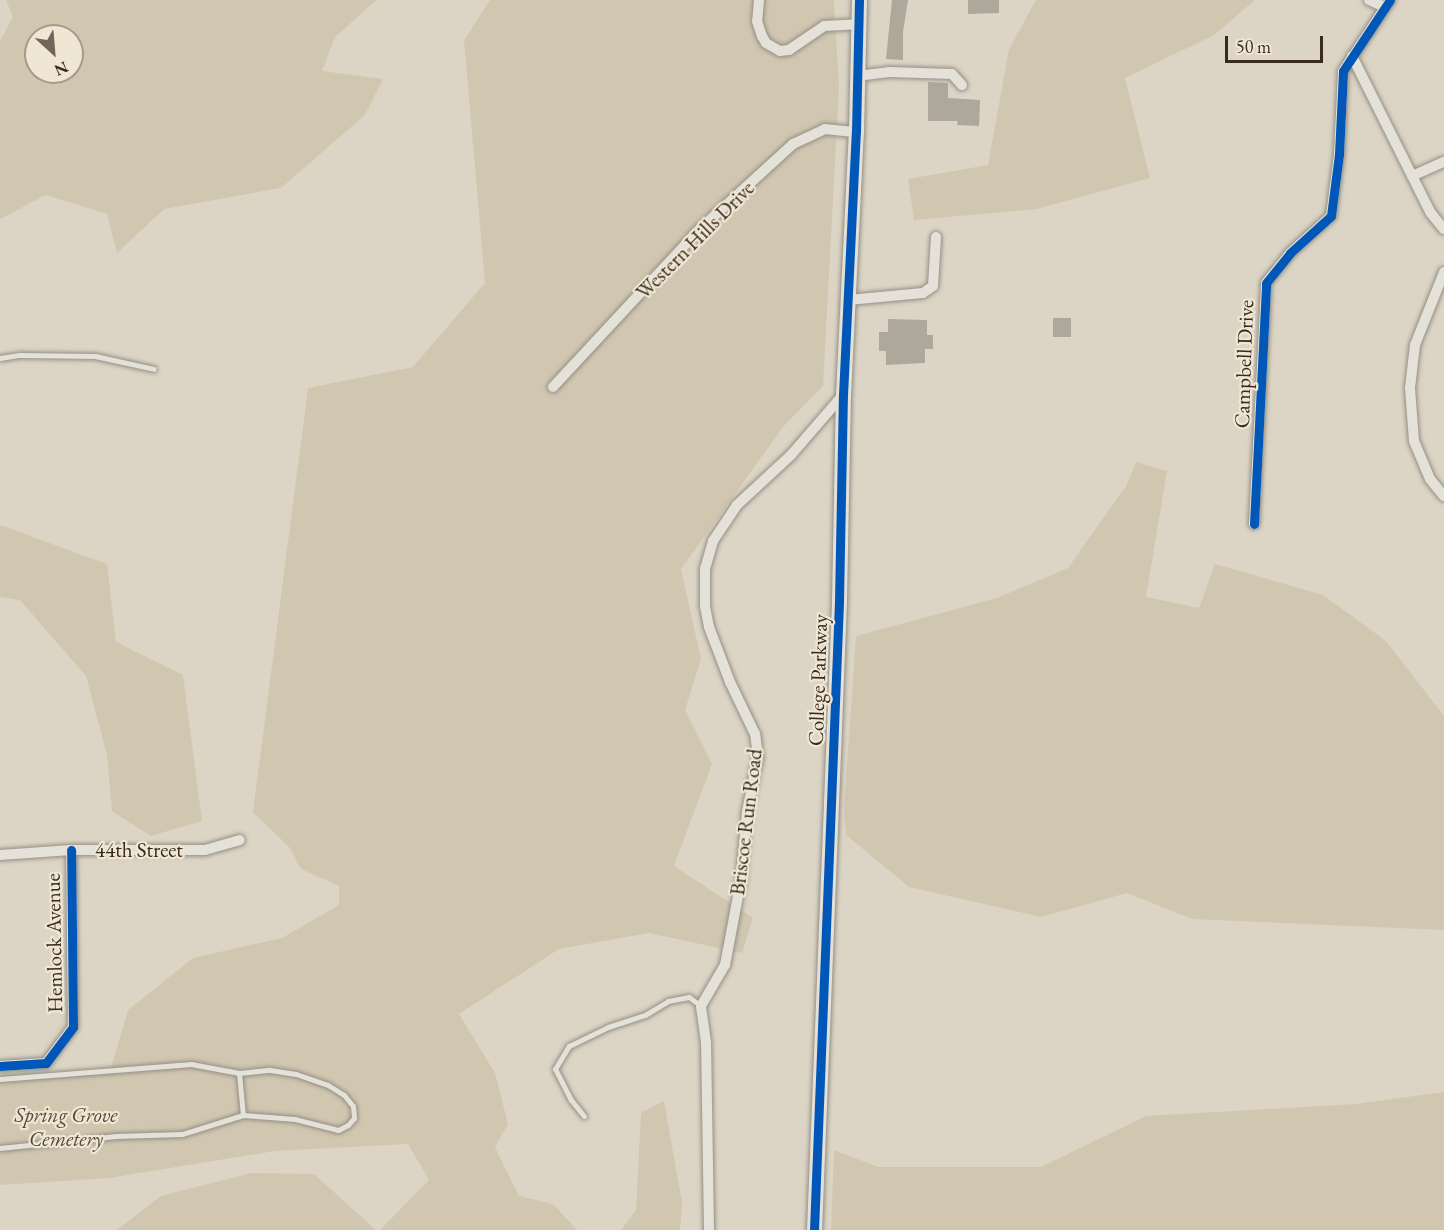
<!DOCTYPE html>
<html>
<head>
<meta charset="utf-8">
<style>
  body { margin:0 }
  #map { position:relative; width:1444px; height:1230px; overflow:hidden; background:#dcd5c5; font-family:"EB Garamond",serif }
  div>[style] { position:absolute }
  .green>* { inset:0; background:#d1c7b1 }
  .building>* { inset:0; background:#ada79c }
  .roads { filter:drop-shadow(0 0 2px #948f85) drop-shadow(0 0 2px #948f85) }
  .lane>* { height:5px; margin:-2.5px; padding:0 2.5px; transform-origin:2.5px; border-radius:2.5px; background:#e4e1d9 }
  .street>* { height:10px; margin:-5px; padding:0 5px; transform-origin:5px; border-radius:5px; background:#e4e1d9 }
  .secondary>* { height:15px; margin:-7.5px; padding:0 7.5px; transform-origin:7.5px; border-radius:7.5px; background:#e4e1d9 }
  .cycleway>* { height:9px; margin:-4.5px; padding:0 4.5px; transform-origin:4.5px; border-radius:4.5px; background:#0057b8 }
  span { translate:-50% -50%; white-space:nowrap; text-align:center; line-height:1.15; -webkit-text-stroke:4.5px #efe6d3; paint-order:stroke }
  .street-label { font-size:21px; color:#382a1f }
  .park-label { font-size:21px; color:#554739; font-style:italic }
  .north { position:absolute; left:24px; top:24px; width:60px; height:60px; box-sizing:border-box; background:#efe6d3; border:2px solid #a69b8b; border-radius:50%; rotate:154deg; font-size:16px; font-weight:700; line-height:24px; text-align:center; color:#382a1f }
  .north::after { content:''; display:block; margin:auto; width:21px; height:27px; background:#716659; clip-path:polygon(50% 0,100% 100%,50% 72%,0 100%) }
  .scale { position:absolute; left:1225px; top:36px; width:98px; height:27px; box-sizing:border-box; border:3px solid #382a1f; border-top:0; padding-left:8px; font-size:18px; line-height:21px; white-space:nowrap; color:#382a1f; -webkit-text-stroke:4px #efe6d3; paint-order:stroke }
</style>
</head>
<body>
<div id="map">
  <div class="green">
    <div style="clip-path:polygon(evenodd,6px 0,377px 0,335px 37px,322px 71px,383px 79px,365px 115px,281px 188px,164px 209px,117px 253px,107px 214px,46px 195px,0 219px,0 41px,13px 17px,6px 0,36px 36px,72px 36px,72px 72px,36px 72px,36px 36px)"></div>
    <div style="clip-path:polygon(490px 0,834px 0,839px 87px,823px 386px,783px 427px,681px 569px,701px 659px,685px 710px,712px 764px,674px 866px,753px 918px,742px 953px,649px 933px,559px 949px,459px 1014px,495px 1073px,508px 1124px,495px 1147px,519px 1196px,553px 1204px,577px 1230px,380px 1230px,429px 1180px,408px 1144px,275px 1151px,109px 1178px,0 1185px,0 1076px,112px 1071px,194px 1061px,111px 1068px,128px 1010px,193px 958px,282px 938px,339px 905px,339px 886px,301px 869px,289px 847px,253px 812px,308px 388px,413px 367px,485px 283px,464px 40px)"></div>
    <div style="clip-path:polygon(1036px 0,1255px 0,1214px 35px,1125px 78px,1150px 178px,1037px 209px,914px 220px,908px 179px,988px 165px,1009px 49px)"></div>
    <div style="clip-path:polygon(1136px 462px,1167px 471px,1146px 597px,1199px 608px,1215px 564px,1323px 595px,1386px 641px,1444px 716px,1444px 930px,1192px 919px,1127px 893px,1041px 917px,909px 887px,846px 835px,844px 809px,856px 636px,997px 598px,1068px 568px,1126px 486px)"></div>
    <div style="clip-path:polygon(0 525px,107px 564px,116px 642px,183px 675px,202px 821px,151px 836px,112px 811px,107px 755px,86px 676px,20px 600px,0 597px)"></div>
    <div style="clip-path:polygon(1444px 1092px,1444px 1230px,831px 1230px,834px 1150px,878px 1167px,1041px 1167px,1146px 1116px,1355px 1104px)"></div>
    <div style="clip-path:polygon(664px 1101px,682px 1203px,680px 1230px,621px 1230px,636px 1210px,641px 1113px)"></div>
    <div style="clip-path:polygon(251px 1173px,314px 1174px,376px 1230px,117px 1230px,161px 1196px)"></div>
  </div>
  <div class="building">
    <div style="clip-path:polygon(892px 0,908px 0,903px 32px,903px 60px,886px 59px)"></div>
    <div style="clip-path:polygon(968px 0,999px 0,999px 13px,968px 14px)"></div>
    <div style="clip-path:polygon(928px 82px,948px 83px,948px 98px,980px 100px,979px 126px,957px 125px,958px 121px,928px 121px)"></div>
    <div style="clip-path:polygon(1053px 318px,1071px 318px,1071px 337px,1053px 337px)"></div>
    <div style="clip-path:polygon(888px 319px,927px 320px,927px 335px,933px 335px,933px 349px,925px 349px,925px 363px,886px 365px,886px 351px,879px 351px,879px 332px,888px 332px)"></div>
  </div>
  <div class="roads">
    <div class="lane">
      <div style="left:0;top:358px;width:20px;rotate:-9deg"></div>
      <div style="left:20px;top:355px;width:75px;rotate:0.8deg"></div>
      <div style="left:95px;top:356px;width:60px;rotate:12.4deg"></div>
      <div style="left:239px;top:1073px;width:42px;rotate:84.6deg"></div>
      <div style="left:0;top:1079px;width:192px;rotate:-4.5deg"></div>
      <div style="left:191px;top:1064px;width:49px;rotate:10.6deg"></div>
      <div style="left:239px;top:1073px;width:31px;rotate:-6deg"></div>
      <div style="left:270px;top:1070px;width:26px;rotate:9deg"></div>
      <div style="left:296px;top:1074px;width:34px;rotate:19deg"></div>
      <div style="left:328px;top:1085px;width:19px;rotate:32deg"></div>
      <div style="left:344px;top:1095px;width:14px;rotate:51deg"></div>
      <div style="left:353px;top:1106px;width:12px;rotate:85deg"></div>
      <div style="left:354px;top:1118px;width:9px;rotate:131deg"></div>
      <div style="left:348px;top:1125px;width:11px;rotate:153deg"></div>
      <div style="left:338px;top:1130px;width:44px;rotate:-165.7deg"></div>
      <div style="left:295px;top:1119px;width:52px;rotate:-175.6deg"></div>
      <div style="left:243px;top:1115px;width:64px;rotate:162.7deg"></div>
      <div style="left:182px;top:1134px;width:66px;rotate:178.3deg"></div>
      <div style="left:116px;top:1136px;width:117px;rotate:174.1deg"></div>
      <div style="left:584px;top:1116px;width:21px;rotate:-129deg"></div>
      <div style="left:571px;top:1100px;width:35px;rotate:-117deg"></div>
      <div style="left:555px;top:1069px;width:27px;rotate:-59deg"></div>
      <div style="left:569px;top:1046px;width:43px;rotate:-26deg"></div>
      <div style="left:608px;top:1027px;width:39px;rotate:-18deg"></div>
      <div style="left:645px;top:1015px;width:27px;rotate:-31deg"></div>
      <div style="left:668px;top:1001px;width:21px;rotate:-11deg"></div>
      <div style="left:689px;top:997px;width:15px;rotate:37deg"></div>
    </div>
    <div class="street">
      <div style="left:759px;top:0;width:21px;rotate:95deg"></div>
      <div style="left:757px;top:21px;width:16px;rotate:72deg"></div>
      <div style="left:762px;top:36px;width:8px;rotate:60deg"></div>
      <div style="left:766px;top:43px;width:16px;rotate:30deg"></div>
      <div style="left:780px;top:51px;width:9px;rotate:-6deg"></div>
      <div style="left:789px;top:50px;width:42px;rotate:-34.4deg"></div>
      <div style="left:824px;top:26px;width:33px;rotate:-3deg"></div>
      <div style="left:1369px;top:0;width:17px;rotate:24deg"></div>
      <div style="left:1352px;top:56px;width:174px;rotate:63.4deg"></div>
      <div style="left:1430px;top:212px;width:22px;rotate:51deg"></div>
      <div style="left:857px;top:76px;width:32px;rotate:-7deg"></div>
      <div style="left:889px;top:72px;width:63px;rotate:1.8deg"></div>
      <div style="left:952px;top:74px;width:15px;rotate:48deg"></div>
      <div style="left:1412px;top:176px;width:35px;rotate:-24deg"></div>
      <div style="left:1444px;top:272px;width:79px;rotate:111.7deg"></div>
      <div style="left:1415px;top:345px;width:43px;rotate:96.6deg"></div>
      <div style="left:1410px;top:388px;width:53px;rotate:85.7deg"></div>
      <div style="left:1414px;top:441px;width:41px;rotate:67.2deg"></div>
      <div style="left:1430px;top:479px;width:22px;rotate:51deg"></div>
      <div style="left:848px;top:300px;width:75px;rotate:-5.3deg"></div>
      <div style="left:923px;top:293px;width:12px;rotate:-35deg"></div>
      <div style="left:933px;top:286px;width:49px;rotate:-86.5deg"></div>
      <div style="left:553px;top:387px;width:217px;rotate:-47.1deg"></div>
      <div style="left:701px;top:228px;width:125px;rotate:-42.4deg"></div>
      <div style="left:793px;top:144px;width:35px;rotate:-25deg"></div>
      <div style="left:825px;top:129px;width:31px;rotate:6deg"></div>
      <div style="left:1254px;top:524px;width:241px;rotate:-87.1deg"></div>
      <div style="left:1266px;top:283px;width:38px;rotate:-51deg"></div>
      <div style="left:1290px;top:253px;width:55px;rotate:-42.1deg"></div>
      <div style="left:1331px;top:216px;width:63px;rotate:-82.6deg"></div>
      <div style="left:1339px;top:154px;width:83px;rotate:-87.2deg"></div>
      <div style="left:1343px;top:71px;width:85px;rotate:-56.5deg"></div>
      <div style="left:0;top:855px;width:71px;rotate:-4deg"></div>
      <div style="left:71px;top:850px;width:134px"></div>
      <div style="left:205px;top:850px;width:36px;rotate:-16deg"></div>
      <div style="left:0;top:1066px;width:46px;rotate:-3.7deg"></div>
      <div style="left:46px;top:1063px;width:45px;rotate:-53.1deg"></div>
      <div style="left:73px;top:1027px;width:177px;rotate:-90.6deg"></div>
      <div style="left:709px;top:1230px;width:188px;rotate:-90.9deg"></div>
      <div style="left:706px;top:1042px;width:36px;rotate:-98deg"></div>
      <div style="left:701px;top:1006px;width:48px;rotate:-59.7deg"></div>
      <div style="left:725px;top:965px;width:86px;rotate:-79.3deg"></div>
      <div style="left:741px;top:880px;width:68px;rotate:-85deg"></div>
      <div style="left:747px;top:812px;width:56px;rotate:-78.7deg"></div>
      <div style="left:758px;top:757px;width:23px;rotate:-97deg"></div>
      <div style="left:755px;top:734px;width:58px;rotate:-115.7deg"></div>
      <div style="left:730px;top:682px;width:59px;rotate:-110.9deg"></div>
      <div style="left:709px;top:627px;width:21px;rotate:-101deg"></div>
      <div style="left:705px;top:606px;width:37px;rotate:-90deg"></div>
      <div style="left:705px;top:569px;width:29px;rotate:-74deg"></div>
      <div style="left:713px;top:541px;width:43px;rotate:-56.3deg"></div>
      <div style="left:737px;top:505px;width:74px;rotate:-42.8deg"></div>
      <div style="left:791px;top:455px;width:79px;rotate:-49.1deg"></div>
    </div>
    <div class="secondary">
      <div style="left:814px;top:1230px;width:629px;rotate:-87.72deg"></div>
      <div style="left:839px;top:601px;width:206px;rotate:-88.9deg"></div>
      <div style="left:843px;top:395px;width:263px;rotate:-87.2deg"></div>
      <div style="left:856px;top:132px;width:132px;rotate:-88.7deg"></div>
    </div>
  </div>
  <div class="cycleway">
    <div style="left:1254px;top:524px;width:241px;rotate:-87.1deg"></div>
    <div style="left:1266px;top:283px;width:38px;rotate:-51deg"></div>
    <div style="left:1290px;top:253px;width:55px;rotate:-42.1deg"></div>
    <div style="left:1331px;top:216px;width:63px;rotate:-82.6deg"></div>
    <div style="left:1339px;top:154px;width:83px;rotate:-87.2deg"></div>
    <div style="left:1343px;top:71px;width:85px;rotate:-56.5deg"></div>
    <div style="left:0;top:1066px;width:46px;rotate:-3.7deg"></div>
    <div style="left:46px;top:1063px;width:45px;rotate:-53.1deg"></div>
    <div style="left:73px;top:1027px;width:177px;rotate:-90.6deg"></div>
    <div style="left:814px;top:1230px;width:629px;rotate:-87.72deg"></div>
    <div style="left:839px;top:601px;width:206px;rotate:-88.9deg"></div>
    <div style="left:843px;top:395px;width:263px;rotate:-87.2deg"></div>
    <div style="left:856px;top:132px;width:132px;rotate:-88.7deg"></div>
  </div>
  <div class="street-label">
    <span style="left:695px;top:240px;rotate:-45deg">Western Hills Drive</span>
    <span style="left:1244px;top:364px;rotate:-88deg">Campbell Drive</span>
    <span style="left:818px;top:680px;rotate:-88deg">College Parkway</span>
    <span style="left:746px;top:822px;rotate:-83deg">Briscoe Run Road</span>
    <span style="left:139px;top:850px">44th Street</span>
    <span style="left:54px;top:943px;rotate:-91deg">Hemlock Avenue</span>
  </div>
  <div class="park-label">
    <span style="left:66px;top:1127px">Spring Grove<br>Cemetery</span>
  </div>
  <div class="north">N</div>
  <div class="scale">50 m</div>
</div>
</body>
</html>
